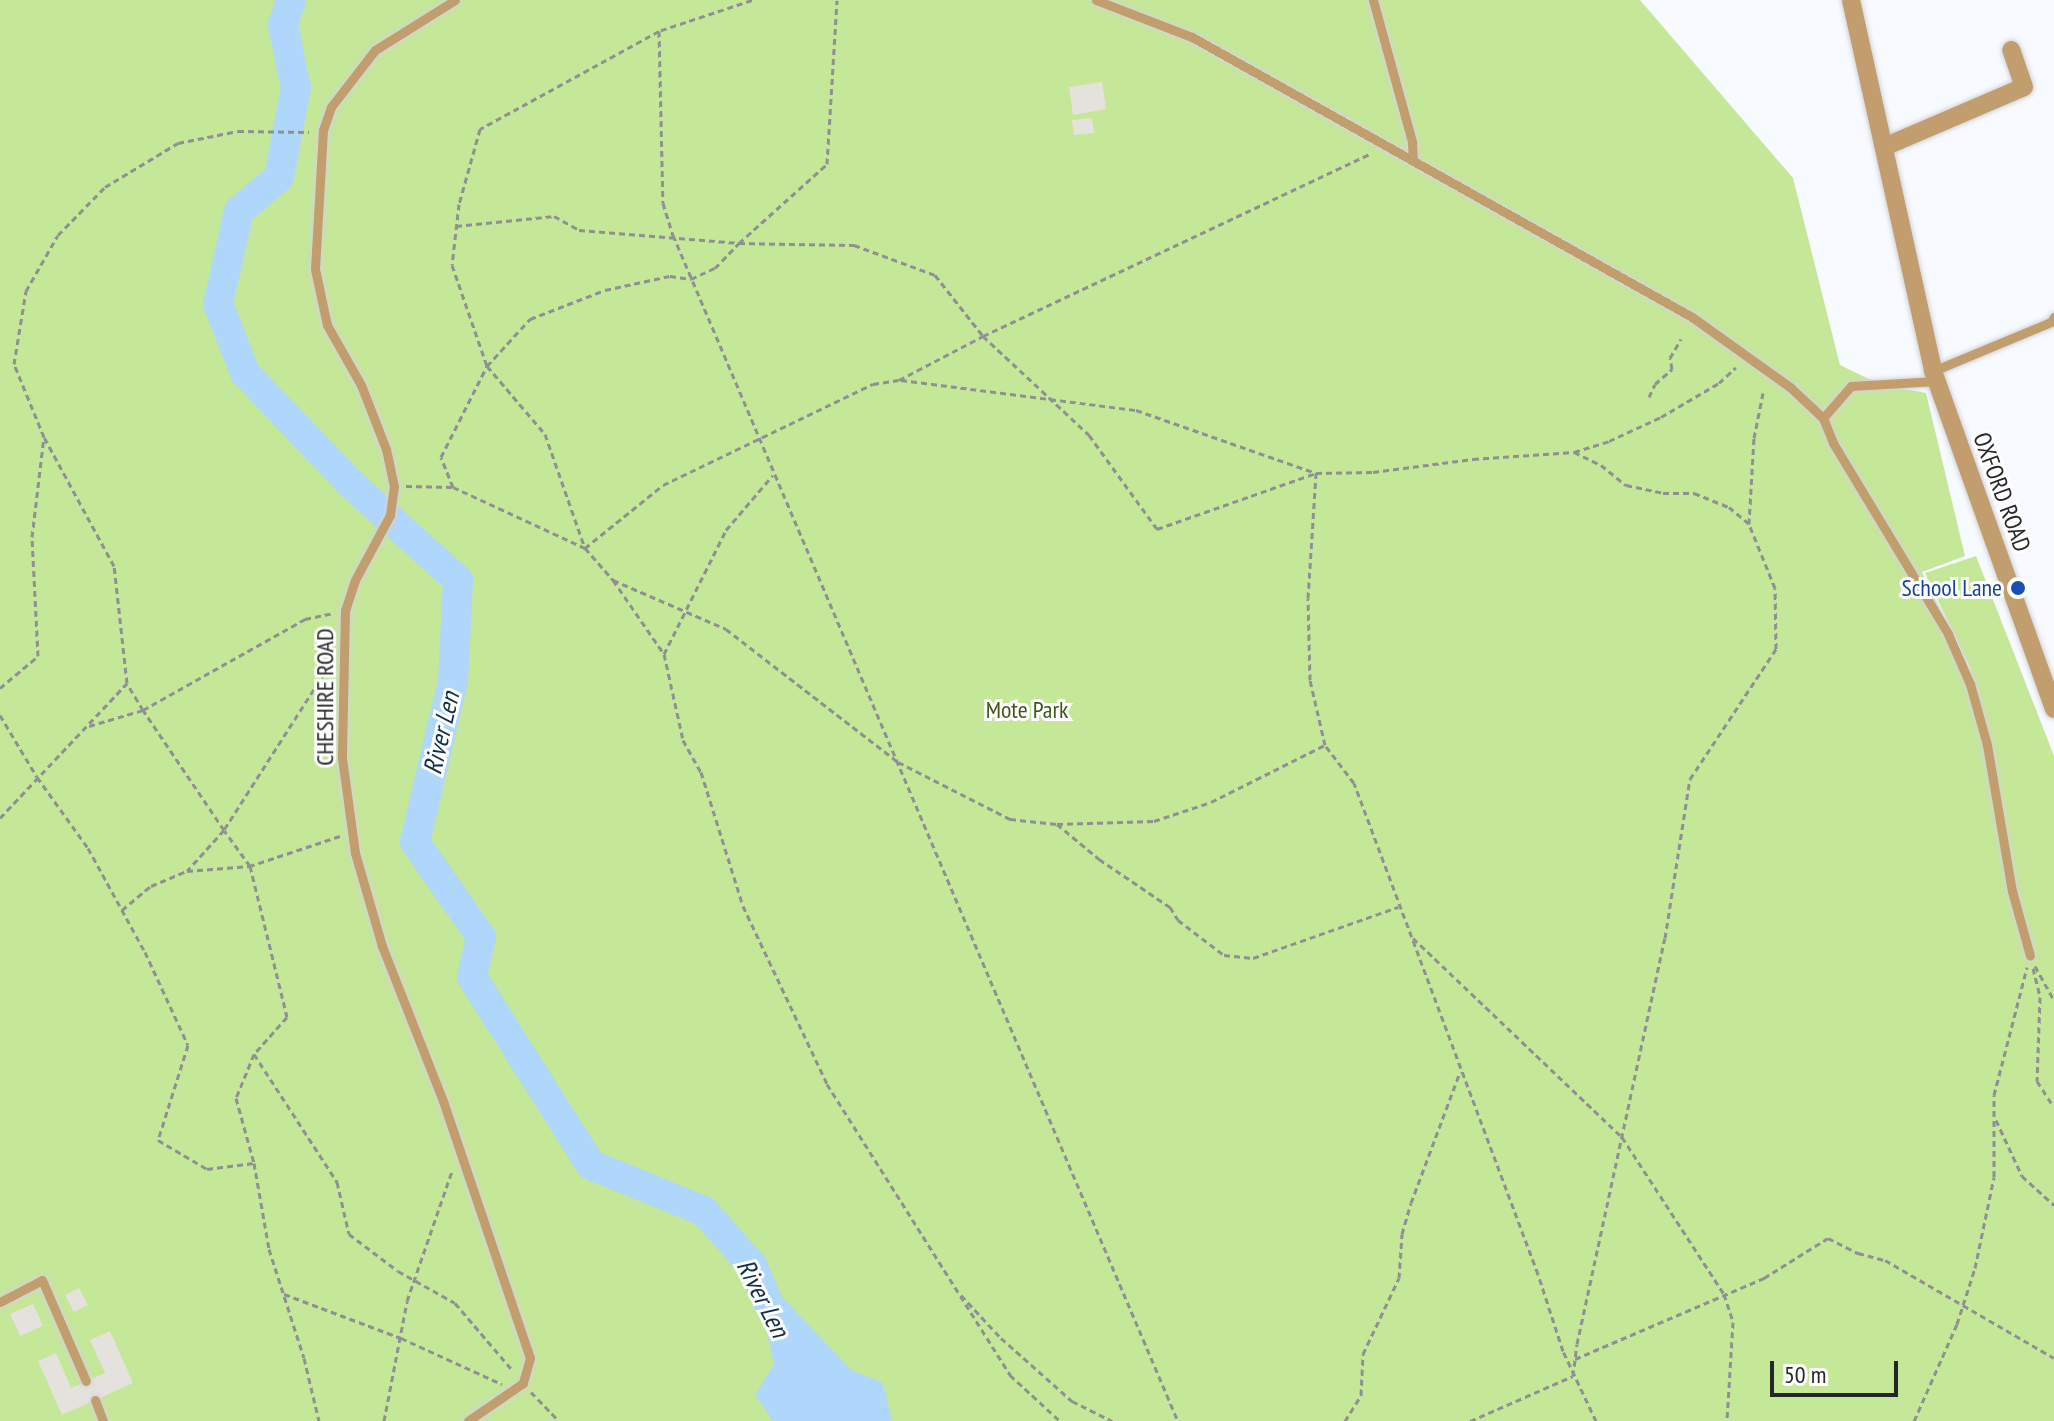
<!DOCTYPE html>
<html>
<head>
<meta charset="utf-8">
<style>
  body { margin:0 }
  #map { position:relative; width:2054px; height:1421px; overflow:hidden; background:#f7fafe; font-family:"PT Sans Narrow",sans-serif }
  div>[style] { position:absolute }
  .green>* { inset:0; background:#c5e798 }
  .water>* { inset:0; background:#afd6fb }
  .river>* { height:30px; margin:-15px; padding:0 15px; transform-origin:15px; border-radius:15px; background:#afd6fb }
  .building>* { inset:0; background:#e5e1dc }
  .path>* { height:3px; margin-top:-1.5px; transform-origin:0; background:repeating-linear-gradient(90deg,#8e9093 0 6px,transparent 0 10px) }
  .roads { filter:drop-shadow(0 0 2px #d1d4d7) drop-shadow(0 0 2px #d1d4d7) }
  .service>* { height:9px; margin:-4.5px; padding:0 4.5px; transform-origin:4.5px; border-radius:4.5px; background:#c29d6e }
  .minor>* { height:18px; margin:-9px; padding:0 9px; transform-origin:9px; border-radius:9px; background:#c29d6e }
  .dots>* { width:22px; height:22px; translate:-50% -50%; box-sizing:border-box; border:4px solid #fff; border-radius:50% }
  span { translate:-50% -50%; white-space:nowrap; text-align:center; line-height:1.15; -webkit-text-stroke:6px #fff; paint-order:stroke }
  .street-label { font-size:24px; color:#252628 }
  .transit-label { font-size:24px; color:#164399 }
  .right { translate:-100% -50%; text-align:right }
  .park-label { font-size:24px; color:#40551e }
  .water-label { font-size:26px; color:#112e46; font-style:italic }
  .scale { position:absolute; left:1770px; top:1361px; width:128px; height:36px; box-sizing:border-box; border:4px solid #252628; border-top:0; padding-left:10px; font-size:24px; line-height:28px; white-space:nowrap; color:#252628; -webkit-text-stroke:6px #fff; paint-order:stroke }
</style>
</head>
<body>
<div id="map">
  <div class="green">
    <div style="clip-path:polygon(0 0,1640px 0,1793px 178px,1840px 365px,1879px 384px,1926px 393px,1965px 556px,1922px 572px,1969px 669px,1988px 735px,1970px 668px,1925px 573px,1976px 556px,2054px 756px,2054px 1421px,0 1421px)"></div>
  </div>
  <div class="water">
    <div style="clip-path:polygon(752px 1265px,851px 1370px,883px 1383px,892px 1421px,773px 1421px,755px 1395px,774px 1364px)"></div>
  </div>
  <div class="river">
    <div style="left:291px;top:0;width:26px;rotate:108deg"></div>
    <div style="left:283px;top:25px;width:64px;rotate:78.3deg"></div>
    <div style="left:296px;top:88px;width:91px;rotate:100.8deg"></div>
    <div style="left:279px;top:177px;width:52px;rotate:139.6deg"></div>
    <div style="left:239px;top:211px;width:95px;rotate:102.7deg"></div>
    <div style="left:218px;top:304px;width:74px;rotate:68.6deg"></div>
    <div style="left:245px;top:373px;width:151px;rotate:46.3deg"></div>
    <div style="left:349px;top:482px;width:147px;rotate:42deg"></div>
    <div style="left:458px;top:580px;width:101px;rotate:92.8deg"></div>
    <div style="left:453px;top:681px;width:165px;rotate:103.3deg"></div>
    <div style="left:415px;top:842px;width:116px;rotate:55.2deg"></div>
    <div style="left:481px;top:937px;width:41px;rotate:102.7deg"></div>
    <div style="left:472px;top:977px;width:222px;rotate:57.7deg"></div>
    <div style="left:591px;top:1165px;width:122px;rotate:22.2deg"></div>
    <div style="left:704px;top:1211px;width:72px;rotate:48.4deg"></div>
    <div style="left:752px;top:1265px;width:39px;rotate:67deg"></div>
  </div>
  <div class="building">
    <div style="clip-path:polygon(1102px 82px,1106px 109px,1073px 115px,1069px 87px)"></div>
    <div style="clip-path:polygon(1092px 118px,1094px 133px,1074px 135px,1072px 120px)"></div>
    <div style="clip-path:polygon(79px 1288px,88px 1305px,74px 1312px,65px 1295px)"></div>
    <div style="clip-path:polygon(33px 1304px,43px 1326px,20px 1336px,10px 1314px)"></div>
    <div style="clip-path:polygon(110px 1331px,133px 1383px,62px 1415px,38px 1361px,56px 1353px,71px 1388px,105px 1373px,90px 1340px)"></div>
  </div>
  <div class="path">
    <div style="left:752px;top:0;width:98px;rotate:161.6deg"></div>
    <div style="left:659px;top:31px;width:204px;rotate:151.3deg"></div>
    <div style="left:480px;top:129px;width:78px;rotate:105.6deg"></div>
    <div style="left:459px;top:204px;width:61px;rotate:96.5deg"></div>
    <div style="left:452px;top:265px;width:107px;rotate:70.9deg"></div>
    <div style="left:487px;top:366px;width:89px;rotate:49.5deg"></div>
    <div style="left:545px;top:434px;width:121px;rotate:70.7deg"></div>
    <div style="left:585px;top:548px;width:43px;rotate:48.8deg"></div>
    <div style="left:613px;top:580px;width:90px;rotate:55.4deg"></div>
    <div style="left:664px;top:654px;width:88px;rotate:77.5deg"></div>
    <div style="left:683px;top:740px;width:37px;rotate:61deg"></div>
    <div style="left:701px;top:772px;width:140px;rotate:72.6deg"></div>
    <div style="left:743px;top:906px;width:197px;rotate:64.7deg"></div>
    <div style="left:827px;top:1084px;width:344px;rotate:57.8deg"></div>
    <div style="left:1010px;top:1375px;width:68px;rotate:42.6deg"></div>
    <div style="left:659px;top:31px;width:172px;rotate:88.7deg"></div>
    <div style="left:663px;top:203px;width:34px;rotate:73deg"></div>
    <div style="left:673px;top:235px;width:1289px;rotate:66.94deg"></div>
    <div style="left:456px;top:226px;width:99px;rotate:-5.8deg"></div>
    <div style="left:554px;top:216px;width:29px;rotate:29deg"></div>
    <div style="left:579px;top:230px;width:161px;rotate:4.6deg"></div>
    <div style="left:739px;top:243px;width:118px;rotate:-41.9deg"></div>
    <div style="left:827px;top:164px;width:164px;rotate:-86.5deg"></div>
    <div style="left:901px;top:380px;width:237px;rotate:7.3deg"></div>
    <div style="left:1136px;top:410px;width:191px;rotate:19.3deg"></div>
    <div style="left:1649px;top:397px;width:14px;rotate:-65deg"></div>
    <div style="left:1655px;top:384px;width:23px;rotate:-41deg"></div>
    <div style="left:1672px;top:369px;width:11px;rotate:-100deg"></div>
    <div style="left:1670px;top:358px;width:22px;rotate:-60deg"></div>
    <div style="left:1574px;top:452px;width:30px;rotate:26deg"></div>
    <div style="left:1601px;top:465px;width:32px;rotate:39deg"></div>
    <div style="left:1626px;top:485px;width:38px;rotate:12deg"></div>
    <div style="left:1663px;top:493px;width:31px"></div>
    <div style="left:1694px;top:493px;width:38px;rotate:22deg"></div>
    <div style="left:1729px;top:507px;width:26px;rotate:40deg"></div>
    <div style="left:406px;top:486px;width:47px;rotate:1.2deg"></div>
    <div style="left:453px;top:487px;width:145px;rotate:24.8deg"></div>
    <div style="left:585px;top:548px;width:100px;rotate:-38.9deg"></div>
    <div style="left:663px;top:485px;width:233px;rotate:-25.7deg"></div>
    <div style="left:873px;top:384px;width:26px;rotate:-9deg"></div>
    <div style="left:899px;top:380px;width:95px;rotate:-27.6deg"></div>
    <div style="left:983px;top:336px;width:430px;rotate:-25.2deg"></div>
    <div style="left:453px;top:487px;width:32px;rotate:-112deg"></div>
    <div style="left:441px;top:457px;width:102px;rotate:-63.2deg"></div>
    <div style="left:487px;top:366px;width:64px;rotate:-47.5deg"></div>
    <div style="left:530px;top:319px;width:80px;rotate:-21.1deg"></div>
    <div style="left:605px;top:290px;width:66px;rotate:-12.2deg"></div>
    <div style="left:670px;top:276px;width:21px;rotate:8deg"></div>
    <div style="left:691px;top:279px;width:26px;rotate:-25deg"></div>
    <div style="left:715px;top:268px;width:35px;rotate:-46deg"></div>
    <div style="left:739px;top:243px;width:115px;rotate:1deg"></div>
    <div style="left:854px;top:245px;width:86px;rotate:20.3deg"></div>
    <div style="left:935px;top:275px;width:78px;rotate:51.8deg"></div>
    <div style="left:983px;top:336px;width:145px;rotate:43deg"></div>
    <div style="left:1089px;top:435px;width:116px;rotate:54.1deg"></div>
    <div style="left:1157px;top:529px;width:169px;rotate:-19.4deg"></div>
    <div style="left:613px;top:580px;width:123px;rotate:23.4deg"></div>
    <div style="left:726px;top:629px;width:217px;rotate:37.7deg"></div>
    <div style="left:898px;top:762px;width:126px;rotate:27deg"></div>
    <div style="left:1010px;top:819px;width:47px;rotate:6.1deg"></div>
    <div style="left:1057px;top:824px;width:97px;rotate:-1.8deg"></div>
    <div style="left:1154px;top:821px;width:60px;rotate:-18.4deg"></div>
    <div style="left:1211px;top:802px;width:127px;rotate:-26.6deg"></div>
    <div style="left:664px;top:654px;width:139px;rotate:-63.4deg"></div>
    <div style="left:726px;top:530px;width:72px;rotate:-49.5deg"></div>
    <div style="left:330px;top:664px;width:197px;rotate:122.6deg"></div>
    <div style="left:224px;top:830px;width:145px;rotate:-124deg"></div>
    <div style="left:143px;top:710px;width:186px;rotate:-29.3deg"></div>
    <div style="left:305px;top:619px;width:29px;rotate:-12deg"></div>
    <div style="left:0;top:688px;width:50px;rotate:-40.1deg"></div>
    <div style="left:38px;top:656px;width:119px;rotate:-92.9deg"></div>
    <div style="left:32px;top:537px;width:101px;rotate:-83.2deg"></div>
    <div style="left:44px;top:437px;width:79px;rotate:-112.3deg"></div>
    <div style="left:14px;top:364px;width:74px;rotate:-80.7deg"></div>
    <div style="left:26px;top:291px;width:64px;rotate:-60.3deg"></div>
    <div style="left:58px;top:235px;width:67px;rotate:-45.6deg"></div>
    <div style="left:105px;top:187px;width:85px;rotate:-31.1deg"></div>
    <div style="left:178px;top:143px;width:61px;rotate:-11.3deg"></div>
    <div style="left:238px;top:131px;width:71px;rotate:0.8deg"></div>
    <div style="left:0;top:715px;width:72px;rotate:59.2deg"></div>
    <div style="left:37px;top:777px;width:87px;rotate:54.3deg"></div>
    <div style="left:88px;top:848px;width:119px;rotate:61.3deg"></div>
    <div style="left:145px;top:952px;width:102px;rotate:65.2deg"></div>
    <div style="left:188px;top:1045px;width:100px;rotate:107.5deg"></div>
    <div style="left:158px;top:1140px;width:57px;rotate:30.6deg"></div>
    <div style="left:207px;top:1169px;width:47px;rotate:-7.3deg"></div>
    <div style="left:89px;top:726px;width:56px;rotate:-16.5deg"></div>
    <div style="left:143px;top:710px;width:31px;rotate:-121deg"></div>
    <div style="left:0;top:818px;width:185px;rotate:-46.7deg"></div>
    <div style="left:127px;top:683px;width:118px;rotate:-96.3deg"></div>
    <div style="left:114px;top:566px;width:147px;rotate:-118.5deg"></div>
    <div style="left:1057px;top:824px;width:55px;rotate:39.8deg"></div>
    <div style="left:1099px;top:859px;width:86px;rotate:34.1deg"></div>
    <div style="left:1170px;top:907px;width:15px;rotate:58deg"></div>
    <div style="left:1178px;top:920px;width:58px;rotate:37.3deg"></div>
    <div style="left:1224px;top:955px;width:29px;rotate:6deg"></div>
    <div style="left:1253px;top:958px;width:154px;rotate:-19.4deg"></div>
    <div style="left:340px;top:836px;width:95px;rotate:161.6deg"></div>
    <div style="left:250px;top:866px;width:44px;rotate:-125.8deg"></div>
    <div style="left:224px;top:830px;width:55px;rotate:132.1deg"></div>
    <div style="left:187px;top:871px;width:63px;rotate:-4.5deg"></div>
    <div style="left:250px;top:866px;width:155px;rotate:76.2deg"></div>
    <div style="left:287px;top:1017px;width:50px;rotate:131.7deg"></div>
    <div style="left:254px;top:1054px;width:153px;rotate:57deg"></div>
    <div style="left:337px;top:1182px;width:53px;rotate:77deg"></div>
    <div style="left:349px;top:1234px;width:61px;rotate:37.1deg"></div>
    <div style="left:398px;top:1271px;width:65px;rotate:29.3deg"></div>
    <div style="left:455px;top:1303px;width:89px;rotate:49.5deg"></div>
    <div style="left:122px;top:910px;width:38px;rotate:-40deg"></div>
    <div style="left:151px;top:886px;width:39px;rotate:-23deg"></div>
    <div style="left:1413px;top:938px;width:289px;rotate:43.6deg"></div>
    <div style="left:1622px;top:1137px;width:187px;rotate:57deg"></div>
    <div style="left:1724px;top:1294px;width:29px;rotate:72deg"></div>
    <div style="left:1733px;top:1322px;width:99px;rotate:93.5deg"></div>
    <div style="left:2035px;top:966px;width:39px;rotate:61deg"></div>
    <div style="left:2033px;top:968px;width:30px;rotate:76deg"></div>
    <div style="left:2040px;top:997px;width:84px;rotate:92deg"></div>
    <div style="left:2037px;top:1081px;width:30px;rotate:57deg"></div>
    <div style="left:254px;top:1054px;width:48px;rotate:112.2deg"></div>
    <div style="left:236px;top:1098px;width:67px;rotate:74.5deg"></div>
    <div style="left:254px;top:1163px;width:87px;rotate:80.1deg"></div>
    <div style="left:269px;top:1249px;width:114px;rotate:72.2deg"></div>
    <div style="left:304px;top:1358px;width:65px;rotate:76.6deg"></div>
    <div style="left:1996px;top:1120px;width:62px;rotate:65.1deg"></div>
    <div style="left:2022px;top:1176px;width:43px;rotate:42.2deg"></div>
    <div style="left:284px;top:1294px;width:125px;rotate:20.6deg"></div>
    <div style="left:401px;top:1338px;width:111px;rotate:24.5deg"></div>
    <div style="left:961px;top:1295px;width:59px;rotate:47.1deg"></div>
    <div style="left:1001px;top:1338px;width:95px;rotate:41.6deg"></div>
    <div style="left:1072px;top:1401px;width:45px;rotate:26.6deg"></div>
    <div style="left:1575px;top:1359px;width:206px;rotate:-23.2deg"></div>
    <div style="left:1764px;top:1278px;width:75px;rotate:-32deg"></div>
    <div style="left:1828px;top:1238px;width:34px;rotate:27deg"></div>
    <div style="left:1858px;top:1253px;width:28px;rotate:15deg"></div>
    <div style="left:1885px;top:1260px;width:195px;rotate:30.1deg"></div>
    <div style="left:531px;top:1392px;width:40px;rotate:46deg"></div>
    <div style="left:384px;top:1421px;width:122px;rotate:-79.1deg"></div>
    <div style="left:407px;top:1301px;width:138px;rotate:-70.9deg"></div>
    <div style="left:1345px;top:1421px;width:31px;rotate:-58deg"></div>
    <div style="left:1361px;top:1395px;width:41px;rotate:-87.2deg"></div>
    <div style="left:1363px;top:1354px;width:84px;rotate:-64.7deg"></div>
    <div style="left:1399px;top:1278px;width:44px;rotate:-86.1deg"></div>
    <div style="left:1402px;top:1234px;width:32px;rotate:-74deg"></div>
    <div style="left:1411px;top:1203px;width:140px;rotate:-69.5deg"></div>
    <div style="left:1470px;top:1421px;width:112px;rotate:-23.6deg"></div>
    <div style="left:1573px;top:1376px;width:32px;rotate:-83deg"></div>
    <div style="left:1577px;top:1344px;width:415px;rotate:-77.8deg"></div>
    <div style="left:1665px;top:938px;width:161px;rotate:-81.1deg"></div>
    <div style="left:1690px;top:779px;width:156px;rotate:-56.5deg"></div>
    <div style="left:1776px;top:649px;width:61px;rotate:-90.9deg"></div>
    <div style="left:1775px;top:588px;width:69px;rotate:-112.1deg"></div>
    <div style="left:1749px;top:524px;width:86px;rotate:-86.7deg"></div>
    <div style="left:1754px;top:438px;width:46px;rotate:-78.7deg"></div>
    <div style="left:1596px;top:1421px;width:77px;rotate:-115.2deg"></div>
    <div style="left:1563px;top:1351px;width:81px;rotate:-108deg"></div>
    <div style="left:1538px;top:1274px;width:524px;rotate:-110.54deg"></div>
    <div style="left:1354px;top:783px;width:48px;rotate:-127.3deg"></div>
    <div style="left:1325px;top:745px;width:67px;rotate:-103deg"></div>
    <div style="left:1310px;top:680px;width:82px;rotate:-91.4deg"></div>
    <div style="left:1308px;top:598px;width:125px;rotate:-86.3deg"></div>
    <div style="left:1316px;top:473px;width:57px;rotate:-1deg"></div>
    <div style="left:1373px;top:472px;width:101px;rotate:-7.4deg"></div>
    <div style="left:1473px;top:459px;width:101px;rotate:-4deg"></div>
    <div style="left:1574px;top:452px;width:37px;rotate:-17deg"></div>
    <div style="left:1609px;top:441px;width:57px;rotate:-24.8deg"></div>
    <div style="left:1661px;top:417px;width:67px;rotate:-30.4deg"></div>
    <div style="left:1719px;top:383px;width:23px;rotate:-43deg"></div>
    <div style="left:1914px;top:1421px;width:106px;rotate:-66.1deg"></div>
    <div style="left:1957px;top:1324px;width:59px;rotate:-72.2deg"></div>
    <div style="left:1975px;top:1268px;width:93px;rotate:-78.2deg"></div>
    <div style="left:1994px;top:1177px;width:82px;rotate:-90deg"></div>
    <div style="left:1994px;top:1095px;width:132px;rotate:-75.5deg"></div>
  </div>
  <div class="roads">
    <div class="service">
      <div style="left:455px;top:0;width:94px;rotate:148deg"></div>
      <div style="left:375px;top:50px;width:72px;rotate:127.7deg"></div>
      <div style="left:331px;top:107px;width:24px;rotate:109deg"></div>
      <div style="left:323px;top:130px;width:139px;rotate:93.3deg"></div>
      <div style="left:315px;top:269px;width:57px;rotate:77.9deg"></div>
      <div style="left:327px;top:325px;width:69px;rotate:60.5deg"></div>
      <div style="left:361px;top:385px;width:69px;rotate:68.7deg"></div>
      <div style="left:386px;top:449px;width:38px;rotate:78deg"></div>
      <div style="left:394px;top:486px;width:29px;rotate:98deg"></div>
      <div style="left:390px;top:515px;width:74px;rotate:118.3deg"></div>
      <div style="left:355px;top:580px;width:32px;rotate:108deg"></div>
      <div style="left:345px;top:610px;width:148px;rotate:91.2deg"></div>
      <div style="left:342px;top:758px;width:96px;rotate:82.2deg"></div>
      <div style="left:355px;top:853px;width:97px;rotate:73.8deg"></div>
      <div style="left:382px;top:946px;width:167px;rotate:68.5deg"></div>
      <div style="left:443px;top:1101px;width:271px;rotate:71.3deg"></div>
      <div style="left:530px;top:1358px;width:26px;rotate:106deg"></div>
      <div style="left:523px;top:1383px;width:67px;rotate:145.4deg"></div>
      <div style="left:1096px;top:0;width:103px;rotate:21.1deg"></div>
      <div style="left:1192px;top:37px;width:573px;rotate:29.25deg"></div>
      <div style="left:1692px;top:317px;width:122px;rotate:35.6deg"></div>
      <div style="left:1791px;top:388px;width:44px;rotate:43.2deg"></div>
      <div style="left:1823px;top:418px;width:43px;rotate:-48.8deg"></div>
      <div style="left:1851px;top:386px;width:86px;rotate:-3.3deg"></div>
      <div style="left:1373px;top:0;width:147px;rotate:74.6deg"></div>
      <div style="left:1412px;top:142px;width:19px;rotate:87deg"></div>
      <div style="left:1933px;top:371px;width:128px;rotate:-22.6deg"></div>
      <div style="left:2051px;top:322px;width:6px;rotate:-59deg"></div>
      <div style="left:1823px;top:418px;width:27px;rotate:68deg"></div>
      <div style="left:1833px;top:443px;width:223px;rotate:58.9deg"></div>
      <div style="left:1948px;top:634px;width:55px;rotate:66.3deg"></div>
      <div style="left:1970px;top:684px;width:63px;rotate:74.4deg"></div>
      <div style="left:1987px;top:745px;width:148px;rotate:80.3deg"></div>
      <div style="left:2012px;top:891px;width:67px;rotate:74.5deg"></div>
      <div style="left:0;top:1302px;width:47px;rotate:-27.6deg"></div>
      <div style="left:42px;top:1280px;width:110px;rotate:66.5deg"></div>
      <div style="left:95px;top:1400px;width:22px;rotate:69deg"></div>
    </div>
    <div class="minor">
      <div style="left:1851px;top:0;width:380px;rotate:77.5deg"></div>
      <div style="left:1933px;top:371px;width:359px;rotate:70.3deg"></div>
      <div style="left:1884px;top:147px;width:152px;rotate:-23.2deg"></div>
      <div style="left:2024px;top:87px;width:39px;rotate:-109deg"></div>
    </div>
  </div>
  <div class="dots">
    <div style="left:2018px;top:588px;background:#1a4fb4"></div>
  </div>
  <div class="street-label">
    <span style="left:2002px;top:492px;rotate:70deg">OXFORD ROAD</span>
    <span style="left:325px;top:697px;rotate:-90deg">CHESHIRE ROAD</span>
  </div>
  <div class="transit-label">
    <span class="right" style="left:2002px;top:588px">School Lane</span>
  </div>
  <div class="park-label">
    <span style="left:1027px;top:710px">Mote Park</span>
  </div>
  <div class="water-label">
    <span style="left:441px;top:733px;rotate:-77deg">River Len</span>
    <span style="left:763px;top:1298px;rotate:63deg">River Len</span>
  </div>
  <div class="scale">50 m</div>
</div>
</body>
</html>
